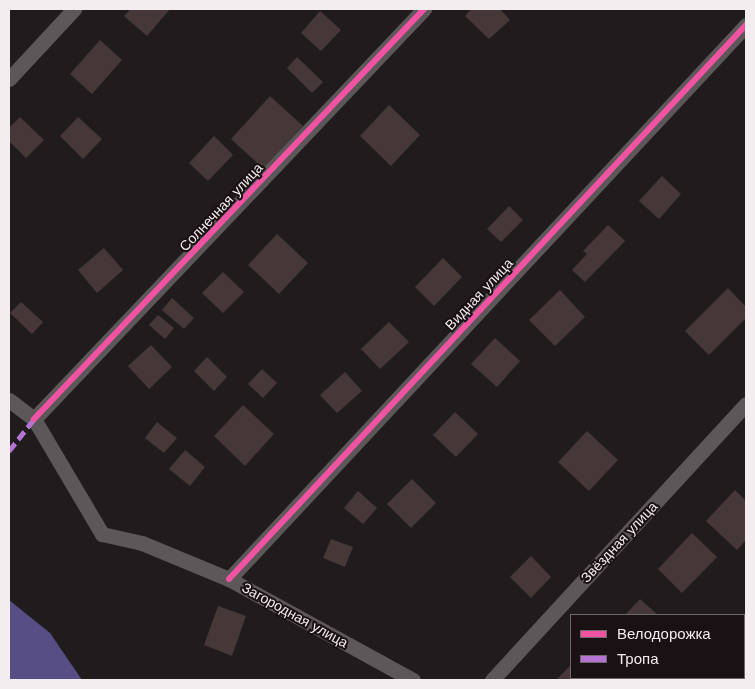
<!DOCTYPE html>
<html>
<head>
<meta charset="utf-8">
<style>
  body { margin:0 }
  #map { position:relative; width:755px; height:689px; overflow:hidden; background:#201c1e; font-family:"Work Sans",sans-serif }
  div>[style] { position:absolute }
  .water>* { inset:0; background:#584e86 }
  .building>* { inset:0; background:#463839 }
  .street>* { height:15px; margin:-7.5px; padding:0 7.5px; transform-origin:7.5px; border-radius:7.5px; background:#5c585a }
  .quiet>* { height:5px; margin-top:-2.5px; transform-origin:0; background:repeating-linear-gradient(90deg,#b673d3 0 10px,transparent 0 15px) }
  .cycleway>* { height:6px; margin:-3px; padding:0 3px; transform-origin:3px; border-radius:3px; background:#f153a3 }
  span { translate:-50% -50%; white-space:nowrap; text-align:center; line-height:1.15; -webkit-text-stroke:4px #191114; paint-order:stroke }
  .street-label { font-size:14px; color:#f3edef }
  .frame { position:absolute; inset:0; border:10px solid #f3edef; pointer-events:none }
  .legend { position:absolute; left:570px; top:614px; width:175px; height:65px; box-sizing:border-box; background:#191114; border:1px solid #70696c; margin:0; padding:6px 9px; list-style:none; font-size:15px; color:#f3edef }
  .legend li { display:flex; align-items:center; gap:10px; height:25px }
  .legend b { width:25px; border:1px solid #70696c }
</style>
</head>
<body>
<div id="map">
  <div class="water">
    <div style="clip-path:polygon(9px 600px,50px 633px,82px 680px,9px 680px)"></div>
  </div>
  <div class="building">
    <div style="clip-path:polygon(131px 9px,170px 9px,147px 36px,124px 16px)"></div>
    <div style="clip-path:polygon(471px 9px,500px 9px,510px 20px,489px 39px,465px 16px)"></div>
    <div style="clip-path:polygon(320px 11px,341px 30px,321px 51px,301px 33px)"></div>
    <div style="clip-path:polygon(100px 40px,122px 60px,92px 94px,70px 74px)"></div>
    <div style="clip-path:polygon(297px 57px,323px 82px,312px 93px,287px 68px)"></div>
    <div style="clip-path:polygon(270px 96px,303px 126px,264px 169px,231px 139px)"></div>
    <div style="clip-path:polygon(389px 105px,420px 135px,391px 166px,360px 136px)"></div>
    <div style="clip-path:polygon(20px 117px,44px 140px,26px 158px,9px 141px,9px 128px)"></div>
    <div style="clip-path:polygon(78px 117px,102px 139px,83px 159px,60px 136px)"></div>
    <div style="clip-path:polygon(214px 136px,233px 155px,208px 181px,189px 163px)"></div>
    <div style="clip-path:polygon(662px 176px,681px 194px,659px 219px,639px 201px)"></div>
    <div style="clip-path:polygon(509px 206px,523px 220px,501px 242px,487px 229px)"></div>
    <div style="clip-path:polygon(608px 225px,625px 241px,585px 282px,572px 270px,587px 254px,583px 251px)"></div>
    <div style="clip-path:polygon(277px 234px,308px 263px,279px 294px,248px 265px)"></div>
    <div style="clip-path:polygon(104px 248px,123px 270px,97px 293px,78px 270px)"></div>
    <div style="clip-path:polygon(443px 258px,462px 277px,434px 306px,415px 287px)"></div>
    <div style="clip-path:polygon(223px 272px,244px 292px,223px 313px,202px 293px)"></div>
    <div style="clip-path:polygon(728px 288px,746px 307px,746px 318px,709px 355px,685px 331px)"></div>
    <div style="clip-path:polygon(560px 290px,585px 317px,555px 346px,529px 320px)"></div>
    <div style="clip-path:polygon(172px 298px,194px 318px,184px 329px,162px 310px)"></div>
    <div style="clip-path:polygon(21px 302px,43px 322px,32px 334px,10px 313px)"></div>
    <div style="clip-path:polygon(158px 315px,174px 328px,165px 339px,149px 325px)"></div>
    <div style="clip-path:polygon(389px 322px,409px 342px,380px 369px,361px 349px)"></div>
    <div style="clip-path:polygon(495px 338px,520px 361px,497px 387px,471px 364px)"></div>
    <div style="clip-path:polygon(151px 345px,172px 367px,149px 389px,128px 366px)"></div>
    <div style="clip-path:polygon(207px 357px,227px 377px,214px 391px,194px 371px)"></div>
    <div style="clip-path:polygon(262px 369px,277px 383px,263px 398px,248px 384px)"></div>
    <div style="clip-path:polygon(345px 372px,362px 391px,337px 413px,320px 395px)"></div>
    <div style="clip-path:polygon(243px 405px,274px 434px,245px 466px,214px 436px)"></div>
    <div style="clip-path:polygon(455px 412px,478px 434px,456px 457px,433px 435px)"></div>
    <div style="clip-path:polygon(157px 422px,177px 438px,164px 453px,145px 438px)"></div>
    <div style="clip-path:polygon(587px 431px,618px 460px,589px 491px,558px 462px)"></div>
    <div style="clip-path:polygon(185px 450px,205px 467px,190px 486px,169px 469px)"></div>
    <div style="clip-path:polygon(412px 479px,436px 503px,411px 528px,387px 504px)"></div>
    <div style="clip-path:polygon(735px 490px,746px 501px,746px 540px,737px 550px,706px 521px)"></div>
    <div style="clip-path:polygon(358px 491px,377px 508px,363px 524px,344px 508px)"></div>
    <div style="clip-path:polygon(692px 533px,717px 557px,682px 593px,658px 569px)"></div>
    <div style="clip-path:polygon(331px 539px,353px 547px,345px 567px,323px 558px)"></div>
    <div style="clip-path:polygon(531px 556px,551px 577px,531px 598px,510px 577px)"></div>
    <div style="clip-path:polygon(640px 599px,658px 615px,625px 615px)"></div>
    <div style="clip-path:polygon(218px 606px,246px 616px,232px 656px,204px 645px)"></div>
    <div style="clip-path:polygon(571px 665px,571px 678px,611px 680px,556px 680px)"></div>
  </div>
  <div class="street">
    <div style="left:9px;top:79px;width:96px;rotate:-47.1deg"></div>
    <div style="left:9px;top:400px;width:31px;rotate:37deg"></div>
    <div style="left:34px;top:419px;width:134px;rotate:59.4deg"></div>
    <div style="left:102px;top:534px;width:41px;rotate:12.7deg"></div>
    <div style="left:142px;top:543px;width:94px;rotate:22.5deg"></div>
    <div style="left:229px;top:579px;width:210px;rotate:28.8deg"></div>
    <div style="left:34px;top:419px;width:566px;rotate:-46.43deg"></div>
    <div style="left:229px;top:579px;width:758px;rotate:-46.98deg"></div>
    <div style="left:492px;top:680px;width:375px;rotate:-47.4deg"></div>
  </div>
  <div class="quiet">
    <div style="left:9px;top:451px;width:41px;rotate:-52deg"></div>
  </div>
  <div class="cycleway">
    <div style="left:34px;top:419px;width:566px;rotate:-46.43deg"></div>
    <div style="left:229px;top:579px;width:758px;rotate:-46.98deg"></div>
  </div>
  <div class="street-label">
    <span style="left:221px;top:207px;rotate:-47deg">Солнечная улица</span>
    <span style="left:479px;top:294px;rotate:-47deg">Видная улица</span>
    <span style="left:619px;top:542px;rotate:-47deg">Звёздная улица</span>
    <span style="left:295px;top:615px;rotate:29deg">Загородная улица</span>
  </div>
  <div class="frame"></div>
  <ul class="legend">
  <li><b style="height:6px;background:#f153a3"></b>Велодорожка</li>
  <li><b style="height:6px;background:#b673d3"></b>Тропа</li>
  </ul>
</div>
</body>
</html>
